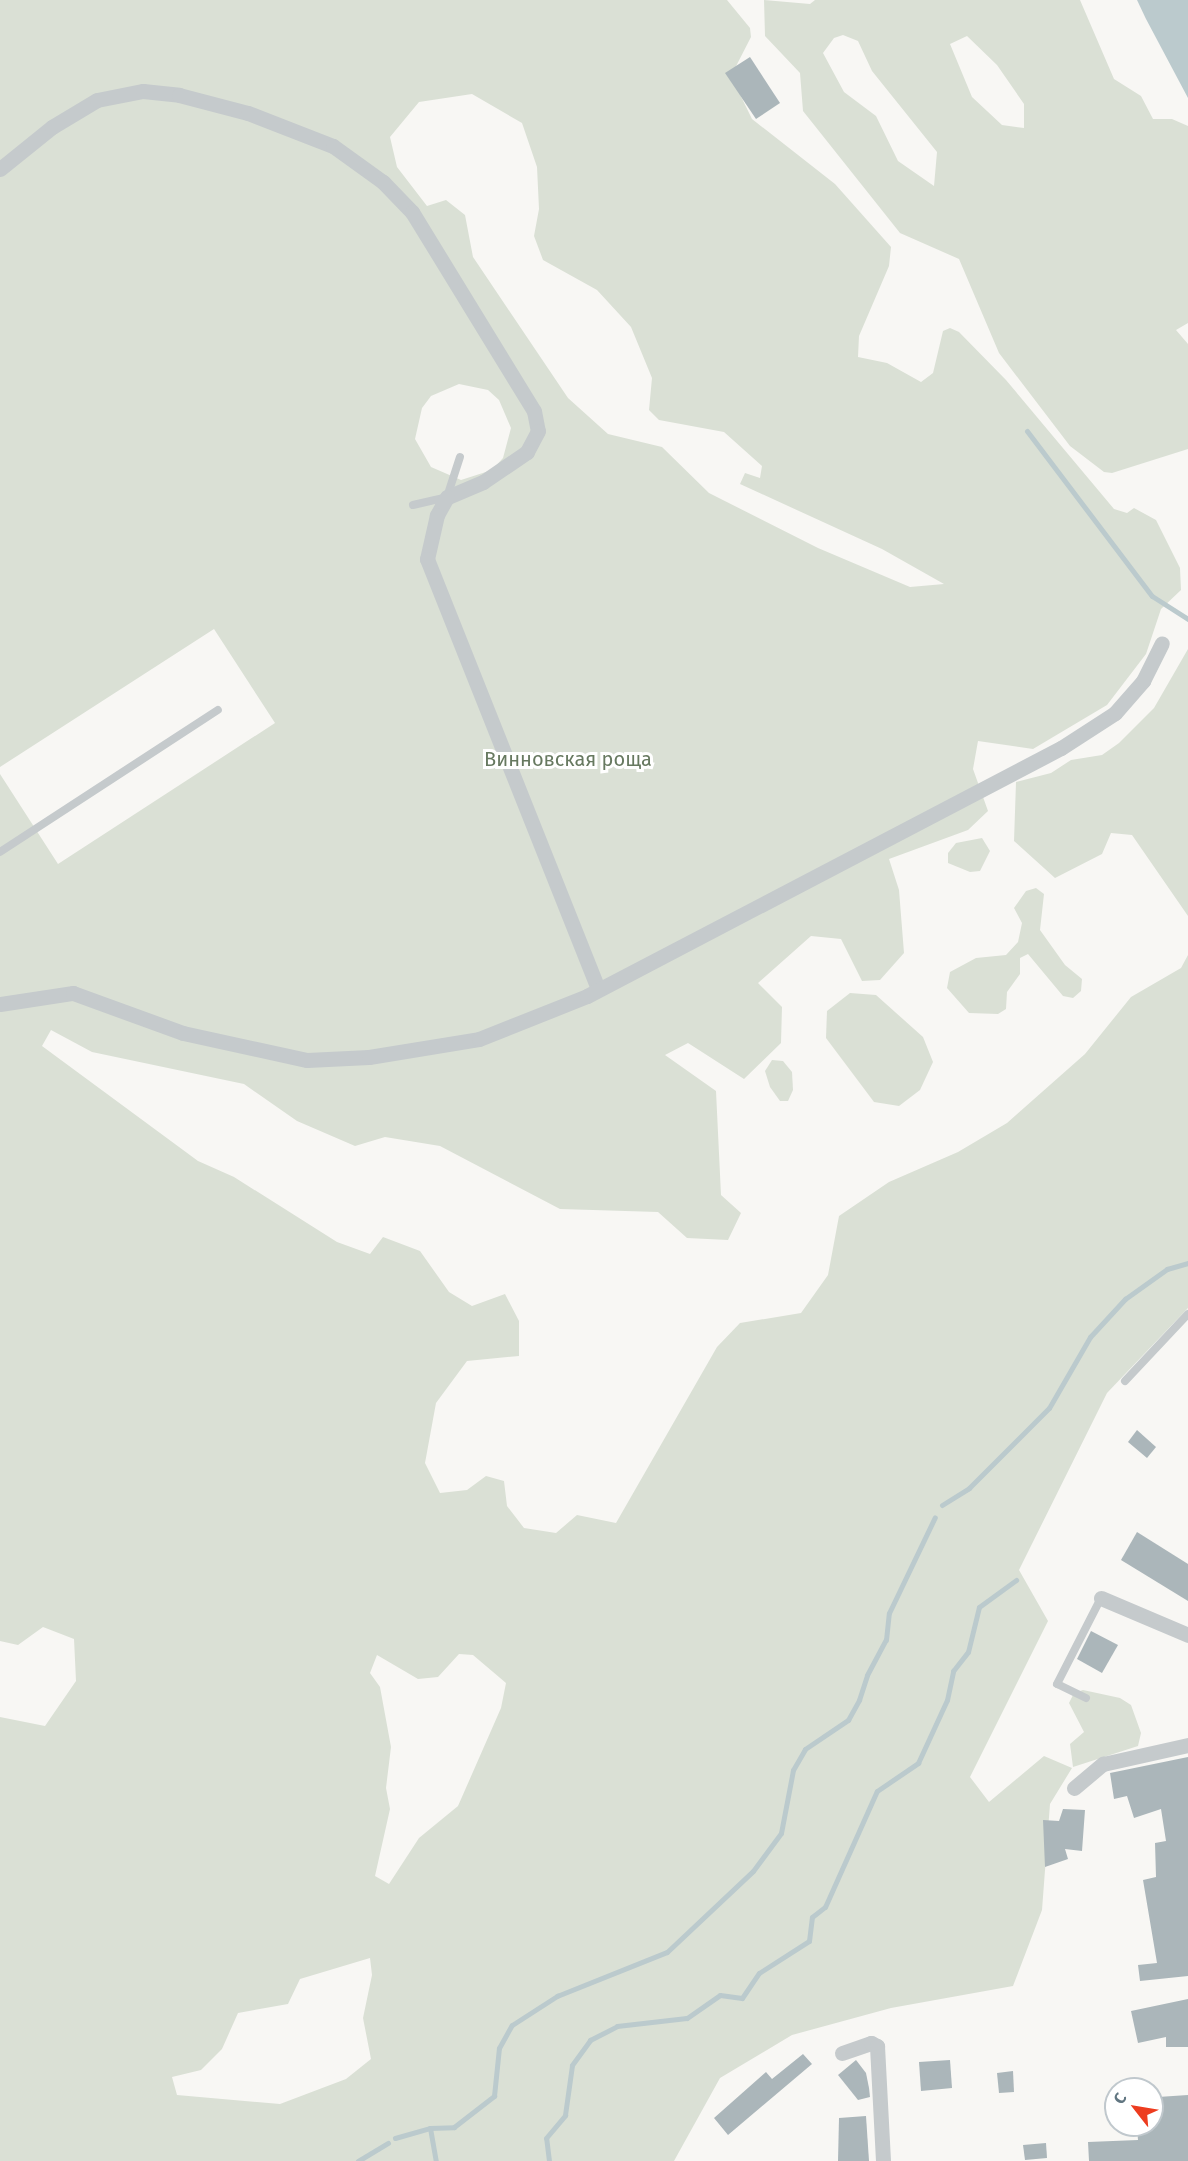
<!DOCTYPE html>
<html>
<head>
<meta charset="utf-8">
<style>
  body { margin:0 }
  #map { position:relative; width:1188px; height:2161px; overflow:hidden; background:#f8f7f4; font-family:"Fira Sans",sans-serif }
  div>[style] { position:absolute }
  .green>* { inset:0; background:#dae0d5 }
  .water>* { inset:0; background:#bbcacd }
  .stream>* { height:5px; margin:-2.5px; padding:0 2.5px; transform-origin:2.5px; border-radius:2.5px; background:#bbcacd }
  .building>* { inset:0; background:#abb6ba }
  .service>* { height:8px; margin:-4px; padding:0 4px; transform-origin:4px; border-radius:4px; background:#c5cacc }
  .minor>* { height:15px; margin:-7.5px; padding:0 7.5px; transform-origin:7.5px; border-radius:7.5px; background:#c5cacc }
  span { translate:-50% -50%; white-space:nowrap; text-align:center; line-height:1.15; -webkit-text-stroke:6px #fff; paint-order:stroke }
  .park-label { font-size:20px; color:#677960 }
  .north { position:absolute; left:1104px; top:2077px; width:60px; height:60px; box-sizing:border-box; background:#fff; border:2px solid #c0c8cd; border-radius:50%; rotate:301deg; font-size:16px; font-weight:700; line-height:24px; text-align:center; color:#617681 }
  .north::after { content:''; display:block; margin:auto; width:21px; height:27px; background:#ed3c1f; clip-path:polygon(50% 0,100% 100%,50% 72%,0 100%) }
</style>
</head>
<body>
<div id="map">
  <div class="green">
    <div style="clip-path:polygon(evenodd,0 0,727px 0,750px 28px,751px 37px,731px 76px,752px 119px,835px 184px,891px 247px,889px 266px,859px 336px,858px 357px,887px 363px,921px 382px,933px 373px,943px 331px,950px 328px,959px 332px,1006px 380px,1114px 509px,1127px 513px,1134px 508px,1156px 520px,1180px 568px,1181px 590px,1161px 609px,1146px 654px,1107px 705px,1033px 749px,978px 741px,973px 769px,988px 811px,968px 830px,889px 859px,899px 890px,904px 953px,880px 980px,862px 981px,841px 939px,811px 936px,758px 983px,782px 1007px,781px 1043px,744px 1079px,688px 1043px,665px 1055px,716px 1091px,721px 1195px,741px 1213px,728px 1240px,687px 1238px,658px 1212px,560px 1209px,440px 1146px,385px 1137px,355px 1146px,297px 1121px,244px 1084px,92px 1052px,51px 1030px,42px 1046px,198px 1161px,234px 1177px,337px 1242px,370px 1254px,383px 1237px,420px 1251px,449px 1292px,472px 1306px,505px 1294px,519px 1321px,519px 1356px,467px 1361px,436px 1403px,425px 1463px,440px 1493px,467px 1490px,486px 1476px,504px 1481px,507px 1506px,524px 1528px,556px 1533px,577px 1515px,616px 1523px,717px 1347px,740px 1323px,801px 1313px,828px 1275px,839px 1216px,889px 1182px,958px 1152px,1007px 1123px,1085px 1054px,1131px 997px,1181px 968px,1188px 955px,1188px 1308px,1107px 1393px,1019px 1570px,1048px 1621px,970px 1777px,989px 1802px,1044px 1756px,1072px 1768px,1050px 1804px,1042px 1910px,1013px 1986px,891px 2008px,792px 2035px,720px 2078px,674px 2161px,0 2161px,0 1717px,45px 1726px,76px 1681px,74px 1639px,43px 1627px,18px 1645px,0 1641px,0 774px,58px 864px,275px 723px,214px 629px,0 767px,0 0,472px 94px,522px 123px,537px 167px,539px 209px,534px 236px,543px 260px,597px 290px,631px 327px,652px 378px,649px 410px,659px 420px,724px 432px,762px 466px,760px 478px,745px 473px,740px 484px,882px 549px,944px 584px,910px 587px,818px 548px,709px 493px,662px 447px,608px 434px,568px 398px,473px 257px,465px 215px,446px 200px,427px 206px,397px 167px,390px 137px,419px 102px,472px 94px,0 0,459px 384px,488px 390px,499px 400px,511px 428px,503px 458px,492px 470px,461px 480px,431px 467px,415px 439px,422px 408px,431px 396px,459px 384px,0 0,459px 1654px,473px 1655px,506px 1683px,501px 1708px,458px 1806px,419px 1838px,389px 1884px,375px 1876px,390px 1809px,386px 1788px,391px 1747px,380px 1687px,370px 1673px,377px 1655px,418px 1679px,438px 1677px,459px 1654px,0 0,370px 1958px,372px 1975px,363px 2018px,371px 2059px,346px 2079px,280px 2104px,177px 2095px,172px 2077px,201px 2070px,222px 2049px,238px 2013px,288px 2004px,300px 1979px,370px 1958px)"></div>
    <div style="clip-path:polygon(evenodd,764px 0,810px 4px,815px 0,1080px 0,1114px 79px,1141px 96px,1153px 119px,1172px 119px,1188px 126px,1188px 323px,1176px 330px,1188px 344px,1188px 449px,1112px 473px,1104px 472px,1070px 446px,999px 353px,959px 259px,900px 233px,803px 111px,800px 73px,765px 36px,764px 0,843px 35px,858px 41px,872px 71px,937px 152px,934px 186px,898px 161px,876px 116px,844px 92px,823px 53px,834px 38px,843px 35px,764px 0,967px 36px,997px 65px,1024px 104px,1024px 128px,1002px 125px,972px 97px,950px 44px,967px 36px)"></div>
    <div style="clip-path:polygon(1188px 649px,1188px 916px,1132px 835px,1111px 833px,1102px 854px,1055px 878px,1014px 841px,1016px 782px,1051px 773px,1071px 760px,1102px 755px,1119px 743px,1154px 708px)"></div>
    <div style="clip-path:polygon(982px 838px,990px 851px,980px 871px,970px 872px,948px 863px,948px 853px,956px 843px)"></div>
    <div style="clip-path:polygon(1036px 888px,1044px 894px,1040px 930px,1065px 965px,1082px 979px,1081px 991px,1073px 998px,1063px 996px,1028px 954px,1020px 958px,1020px 974px,1007px 992px,1006px 1009px,998px 1014px,969px 1013px,947px 988px,950px 972px,976px 958px,1006px 955px,1018px 942px,1022px 923px,1014px 908px,1026px 891px)"></div>
    <div style="clip-path:polygon(850px 993px,876px 995px,923px 1037px,933px 1062px,920px 1090px,899px 1106px,874px 1102px,826px 1038px,827px 1011px)"></div>
    <div style="clip-path:polygon(772px 1060px,783px 1061px,792px 1072px,793px 1090px,788px 1101px,780px 1101px,770px 1087px,765px 1071px)"></div>
    <div style="clip-path:polygon(1083px 1690px,1120px 1698px,1131px 1705px,1141px 1733px,1138px 1746px,1073px 1767px,1070px 1744px,1084px 1732px,1069px 1703px,1074px 1693px)"></div>
  </div>
  <div class="water">
    <div style="clip-path:polygon(1137px 0,1188px 0,1188px 98px,1146px 19px)"></div>
  </div>
  <div class="stream">
    <div style="left:1027px;top:431px;width:207px;rotate:52.9deg"></div>
    <div style="left:1152px;top:596px;width:43px;rotate:32.6deg"></div>
    <div style="left:942px;top:1505px;width:32px;rotate:-32deg"></div>
    <div style="left:969px;top:1488px;width:113px;rotate:-45deg"></div>
    <div style="left:1049px;top:1408px;width:82px;rotate:-60deg"></div>
    <div style="left:1090px;top:1337px;width:52px;rotate:-47.4deg"></div>
    <div style="left:1125px;top:1299px;width:52px;rotate:-35.5deg"></div>
    <div style="left:1167px;top:1269px;width:22px;rotate:-16deg"></div>
    <div style="left:430px;top:2128px;width:34px;rotate:80deg"></div>
    <div style="left:395px;top:2138px;width:36px;rotate:-16deg"></div>
    <div style="left:430px;top:2128px;width:24px;rotate:-2deg"></div>
    <div style="left:454px;top:2127px;width:51px;rotate:-37.8deg"></div>
    <div style="left:494px;top:2096px;width:48px;rotate:-84.1deg"></div>
    <div style="left:499px;top:2048px;width:26px;rotate:-61deg"></div>
    <div style="left:512px;top:2025px;width:54px;rotate:-32.8deg"></div>
    <div style="left:557px;top:1996px;width:118px;rotate:-21.8deg"></div>
    <div style="left:667px;top:1952px;width:118px;rotate:-43.3deg"></div>
    <div style="left:753px;top:1871px;width:47px;rotate:-53.6deg"></div>
    <div style="left:781px;top:1833px;width:64px;rotate:-79.2deg"></div>
    <div style="left:793px;top:1770px;width:24px;rotate:-60deg"></div>
    <div style="left:805px;top:1749px;width:52px;rotate:-34deg"></div>
    <div style="left:848px;top:1720px;width:23px;rotate:-61deg"></div>
    <div style="left:859px;top:1700px;width:26px;rotate:-72deg"></div>
    <div style="left:867px;top:1675px;width:40px;rotate:-62deg"></div>
    <div style="left:886px;top:1640px;width:27px;rotate:-84deg"></div>
    <div style="left:889px;top:1613px;width:106px;rotate:-64.4deg"></div>
    <div style="left:358px;top:2161px;width:35px;rotate:-31deg"></div>
    <div style="left:549px;top:2161px;width:23px;rotate:-97deg"></div>
    <div style="left:546px;top:2138px;width:30px;rotate:-50deg"></div>
    <div style="left:565px;top:2115px;width:50px;rotate:-82deg"></div>
    <div style="left:572px;top:2065px;width:31px;rotate:-54deg"></div>
    <div style="left:590px;top:2040px;width:30px;rotate:-27deg"></div>
    <div style="left:617px;top:2026px;width:70px;rotate:-6.5deg"></div>
    <div style="left:687px;top:2018px;width:40px;rotate:-34.9deg"></div>
    <div style="left:720px;top:1995px;width:22px;rotate:8deg"></div>
    <div style="left:742px;top:1998px;width:30px;rotate:-56deg"></div>
    <div style="left:759px;top:1973px;width:59px;rotate:-32.6deg"></div>
    <div style="left:809px;top:1941px;width:24px;rotate:-83deg"></div>
    <div style="left:812px;top:1917px;width:16px;rotate:-38deg"></div>
    <div style="left:825px;top:1907px;width:127px;rotate:-65.9deg"></div>
    <div style="left:877px;top:1791px;width:50px;rotate:-34.3deg"></div>
    <div style="left:918px;top:1763px;width:69px;rotate:-65.3deg"></div>
    <div style="left:947px;top:1700px;width:30px;rotate:-78deg"></div>
    <div style="left:953px;top:1671px;width:24px;rotate:-52deg"></div>
    <div style="left:968px;top:1652px;width:46px;rotate:-76.3deg"></div>
    <div style="left:979px;top:1607px;width:46px;rotate:-36.1deg"></div>
  </div>
  <div class="building">
    <div style="clip-path:polygon(750px 57px,780px 103px,756px 119px,725px 73px)"></div>
    <div style="clip-path:polygon(1137px 1430px,1156px 1447px,1147px 1458px,1128px 1442px)"></div>
    <div style="clip-path:polygon(1137px 1532px,1188px 1564px,1188px 1601px,1121px 1560px)"></div>
    <div style="clip-path:polygon(1091px 1631px,1118px 1645px,1102px 1673px,1077px 1659px)"></div>
    <div style="clip-path:polygon(1188px 1757px,1188px 1976px,1140px 1981px,1138px 1965px,1157px 1963px,1143px 1880px,1156px 1877px,1155px 1843px,1166px 1841px,1161px 1809px,1134px 1818px,1127px 1796px,1114px 1799px,1110px 1773px)"></div>
    <div style="clip-path:polygon(1063px 1809px,1085px 1810px,1082px 1851px,1065px 1849px,1068px 1859px,1045px 1867px,1043px 1820px,1059px 1821px)"></div>
    <div style="clip-path:polygon(1188px 1999px,1188px 2047px,1166px 2047px,1166px 2037px,1138px 2043px,1131px 2011px)"></div>
    <div style="clip-path:polygon(803px 2054px,812px 2064px,728px 2135px,714px 2118px,766px 2072px,772px 2079px)"></div>
    <div style="clip-path:polygon(856px 2060px,866px 2073px,869px 2088px,870px 2097px,858px 2100px,838px 2075px)"></div>
    <div style="clip-path:polygon(950px 2060px,952px 2088px,921px 2091px,919px 2062px)"></div>
    <div style="clip-path:polygon(1013px 2071px,1014px 2092px,999px 2093px,997px 2073px)"></div>
    <div style="clip-path:polygon(1188px 2095px,1188px 2161px,1089px 2161px,1088px 2142px,1138px 2140px,1137px 2128px,1153px 2127px,1152px 2111px,1159px 2111px,1158px 2097px)"></div>
    <div style="clip-path:polygon(866px 2116px,869px 2161px,838px 2161px,839px 2118px)"></div>
    <div style="clip-path:polygon(1046px 2143px,1047px 2158px,1025px 2160px,1023px 2145px)"></div>
  </div>
  <div class="service">
    <div style="left:413px;top:505px;width:35px;rotate:-13deg"></div>
    <div style="left:447px;top:497px;width:42px;rotate:-72deg"></div>
    <div style="left:0;top:852px;width:260px;rotate:-33.1deg"></div>
    <div style="left:1125px;top:1381px;width:92px;rotate:-46.8deg"></div>
    <div style="left:1086px;top:1698px;width:32px;rotate:-154deg"></div>
    <div style="left:1057px;top:1684px;width:97px;rotate:-62.9deg"></div>
  </div>
  <div class="minor">
    <div style="left:0;top:169px;width:67px;rotate:-38.9deg"></div>
    <div style="left:52px;top:127px;width:52px;rotate:-31deg"></div>
    <div style="left:97px;top:100px;width:47px;rotate:-11.1deg"></div>
    <div style="left:143px;top:91px;width:36px;rotate:6deg"></div>
    <div style="left:179px;top:95px;width:71px;rotate:14.6deg"></div>
    <div style="left:248px;top:113px;width:91px;rotate:21.2deg"></div>
    <div style="left:333px;top:146px;width:62px;rotate:35.8deg"></div>
    <div style="left:383px;top:182px;width:42px;rotate:46deg"></div>
    <div style="left:412px;top:212px;width:233px;rotate:58.5deg"></div>
    <div style="left:534px;top:411px;width:20px;rotate:79deg"></div>
    <div style="left:538px;top:431px;width:24px;rotate:118deg"></div>
    <div style="left:527px;top:452px;width:53px;rotate:145.7deg"></div>
    <div style="left:483px;top:482px;width:39px;rotate:157deg"></div>
    <div style="left:447px;top:497px;width:21px;rotate:119deg"></div>
    <div style="left:437px;top:515px;width:45px;rotate:102.8deg"></div>
    <div style="left:427px;top:559px;width:462px;rotate:68.3deg"></div>
    <div style="left:0;top:1004px;width:74px;rotate:-8.6deg"></div>
    <div style="left:73px;top:993px;width:117px;rotate:20deg"></div>
    <div style="left:183px;top:1033px;width:127px;rotate:12.3deg"></div>
    <div style="left:307px;top:1060px;width:62px;rotate:-2.8deg"></div>
    <div style="left:369px;top:1057px;width:111px;rotate:-9.3deg"></div>
    <div style="left:479px;top:1039px;width:116px;rotate:-21.7deg"></div>
    <div style="left:587px;top:996px;width:535px;rotate:-27.62deg"></div>
    <div style="left:1061px;top:748px;width:64px;rotate:-32.9deg"></div>
    <div style="left:1115px;top:713px;width:43px;rotate:-48.8deg"></div>
    <div style="left:1143px;top:681px;width:42px;rotate:-63.4deg"></div>
    <div style="left:1101px;top:1598px;width:95px;rotate:23deg"></div>
    <div style="left:1074px;top:1788px;width:38px;rotate:-40deg"></div>
    <div style="left:1103px;top:1764px;width:87px;rotate:-12.6deg"></div>
    <div style="left:842px;top:2053px;width:31px;rotate:-19deg"></div>
    <div style="left:871px;top:2043px;width:7px;rotate:27deg"></div>
    <div style="left:877px;top:2046px;width:115px;rotate:87deg"></div>
  </div>
  <div class="park-label">
    <span style="left:568px;top:759px">Винновская роща</span>
  </div>
  <div class="north">С</div>
</div>
</body>
</html>
